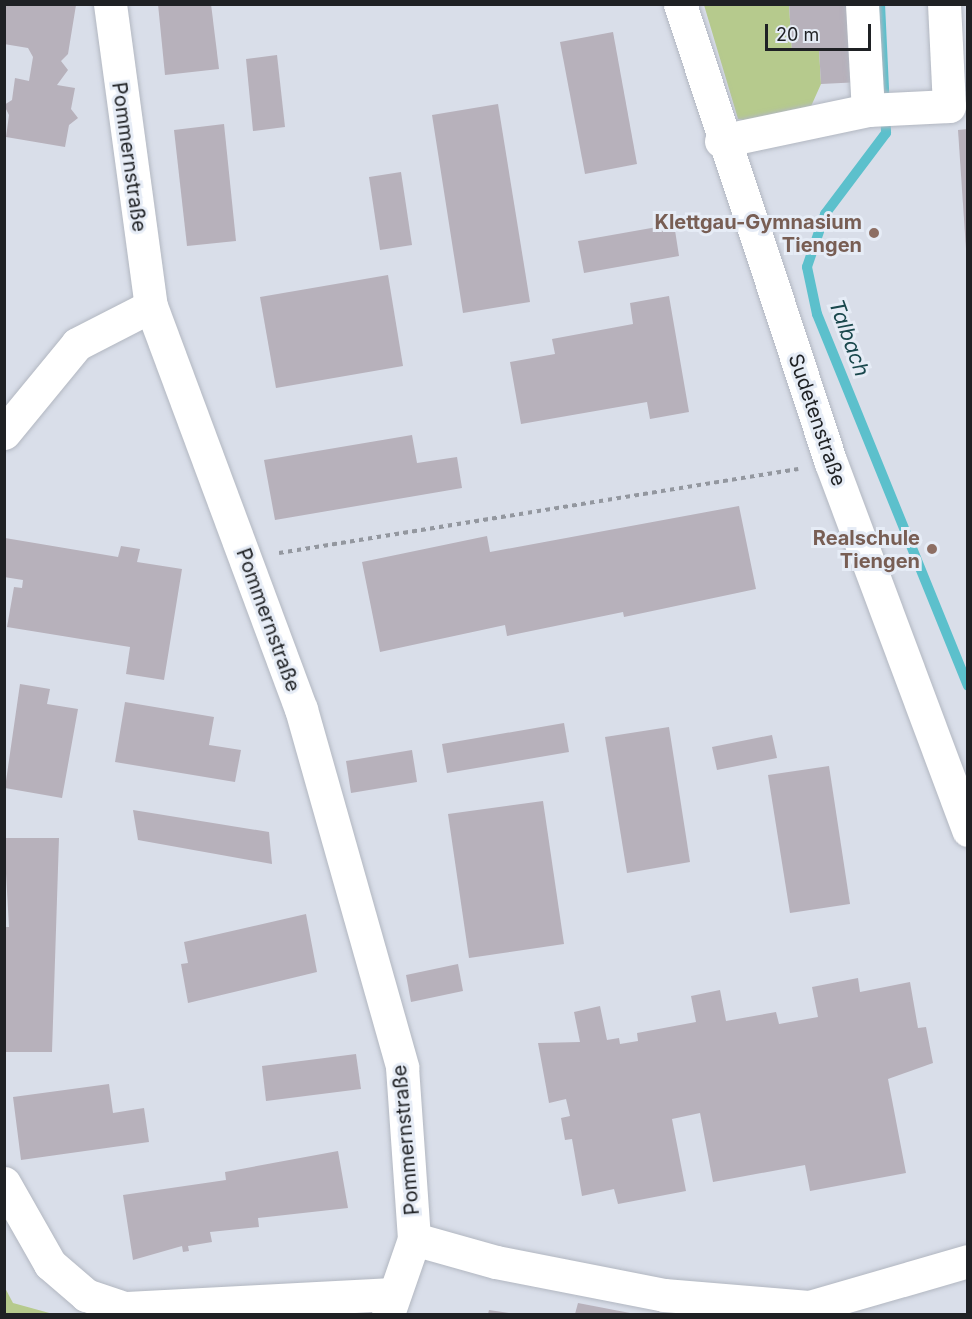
<!DOCTYPE html>
<html>
<head>
<meta charset="utf-8">
<style>
  body { margin:0 }
  #map { position:relative; width:972px; height:1319px; overflow:hidden; background:#d9dee9; font-family:Inter,sans-serif }
  div>[style] { position:absolute }
  .green>* { inset:0; background:#b6ca8d }
  .stream>* { height:10px; margin:-5px; padding:0 5px; transform-origin:5px; border-radius:5px; background:#5cc0cc }
  .building>* { inset:0; background:#b7b1bb }
  .path>* { height:4px; margin-top:-2px; transform-origin:0; background:repeating-linear-gradient(90deg,#93979f 0 4.5px,transparent 0 9px) }
  .roads { filter:drop-shadow(0 0 2px #b2b7c1) drop-shadow(0 0 2px #b2b7c1) }
  .minor>* { height:33px; margin:-16.5px; padding:0 16.5px; transform-origin:16.5px; border-radius:16.5px; background:#fff }
  .dots>* { width:16px; height:16px; translate:-50% -50%; box-sizing:border-box; border:3px solid #e6ecf6; border-radius:50% }
  span { translate:-50% -50%; white-space:nowrap; text-align:center; line-height:1.15; -webkit-text-stroke:6px #e6ecf6; paint-order:stroke }
  .street-label { font-size:20px; color:#1f2124 }
  .education-label { font-size:20px; color:#785e54; font-weight:700 }
  .right { translate:-100% -50%; text-align:right }
  .water-label { font-size:21px; color:#1a484d; font-style:italic }
  .frame { position:absolute; inset:0; border:6px solid #1f2124; pointer-events:none }
  .scale { position:absolute; left:765px; top:24px; width:106px; height:27px; box-sizing:border-box; border:3px solid #1f2124; border-top:0; padding-left:8px; font-size:18px; line-height:21px; white-space:nowrap; color:#1f2124; -webkit-text-stroke:4px #e6ecf6; paint-order:stroke }
</style>
</head>
<body>
<div id="map">
  <div class="green">
    <div style="clip-path:polygon(704px 5px,789px 5px,792px 50px,819px 49px,821px 84px,808px 113px,753px 122px,738px 119px)"></div>
    <div style="clip-path:polygon(4px 1286px,13px 1303px,53px 1314px,5px 1314px)"></div>
  </div>
  <div class="stream">
    <div style="left:880px;top:4px;width:129px;rotate:87.3deg"></div>
    <div style="left:886px;top:133px;width:101px;rotate:127deg"></div>
    <div style="left:825px;top:214px;width:56px;rotate:108.8deg"></div>
    <div style="left:807px;top:267px;width:48px;rotate:78deg"></div>
    <div style="left:817px;top:314px;width:401px;rotate:67.9deg"></div>
  </div>
  <div class="building">
    <div style="clip-path:polygon(158px 4px,211px 4px,219px 69px,165px 75px)"></div>
    <div style="clip-path:polygon(789px 4px,856px 4px,861px 82px,821px 84px,819px 49px,792px 51px)"></div>
    <div style="clip-path:polygon(4px 5px,76px 5px,68px 54px,61px 61px,68px 70px,57px 85px,75px 88px,71px 109px,78px 118px,69px 125px,65px 147px,6px 137px,9px 115px,4px 105px,12px 100px,15px 78px,29px 81px,33px 57px,28px 48px,4px 44px)"></div>
    <div style="clip-path:polygon(613px 32px,637px 164px,585px 174px,560px 42px)"></div>
    <div style="clip-path:polygon(277px 55px,285px 127px,253px 131px,246px 59px)"></div>
    <div style="clip-path:polygon(498px 104px,530px 302px,463px 313px,432px 115px)"></div>
    <div style="clip-path:polygon(224px 124px,236px 241px,187px 246px,174px 130px)"></div>
    <div style="clip-path:polygon(968px 129px,968px 249px,966px 249px,958px 130px)"></div>
    <div style="clip-path:polygon(401px 172px,412px 245px,380px 250px,369px 177px)"></div>
    <div style="clip-path:polygon(674px 224px,679px 256px,584px 273px,578px 241px)"></div>
    <div style="clip-path:polygon(388px 275px,403px 366px,276px 388px,260px 297px)"></div>
    <div style="clip-path:polygon(669px 296px,689px 412px,650px 419px,647px 402px,521px 424px,510px 362px,555px 354px,552px 339px,633px 324px,630px 303px)"></div>
    <div style="clip-path:polygon(412px 435px,417px 463px,457px 457px,462px 488px,275px 520px,264px 460px)"></div>
    <div style="clip-path:polygon(739px 506px,756px 589px,624px 617px,623px 612px,507px 636px,505px 625px,380px 652px,362px 562px,487px 536px,490px 552px)"></div>
    <div style="clip-path:polygon(5px 538px,118px 557px,121px 546px,140px 549px,137px 562px,182px 569px,164px 680px,126px 674px,130px 647px,7px 627px,14px 587px,22px 588px,23px 580px,4px 577px)"></div>
    <div style="clip-path:polygon(20px 684px,50px 689px,47px 704px,78px 709px,62px 798px,5px 788px)"></div>
    <div style="clip-path:polygon(125px 702px,214px 717px,209px 745px,241px 750px,235px 782px,115px 762px)"></div>
    <div style="clip-path:polygon(564px 723px,569px 752px,447px 773px,442px 744px)"></div>
    <div style="clip-path:polygon(669px 727px,690px 862px,627px 873px,605px 737px)"></div>
    <div style="clip-path:polygon(772px 735px,777px 758px,717px 770px,712px 747px)"></div>
    <div style="clip-path:polygon(412px 750px,417px 782px,351px 793px,346px 761px)"></div>
    <div style="clip-path:polygon(829px 766px,850px 904px,790px 913px,768px 775px)"></div>
    <div style="clip-path:polygon(543px 801px,564px 944px,469px 958px,448px 814px)"></div>
    <div style="clip-path:polygon(133px 810px,269px 832px,272px 864px,138px 840px)"></div>
    <div style="clip-path:polygon(4px 838px,59px 838px,52px 1052px,4px 1052px,4px 927px,9px 927px)"></div>
    <div style="clip-path:polygon(306px 914px,317px 972px,188px 1003px,181px 964px,188px 963px,184px 942px)"></div>
    <div style="clip-path:polygon(458px 964px,463px 991px,411px 1002px,406px 975px)"></div>
    <div style="clip-path:polygon(858px 978px,860px 992px,910px 982px,918px 1028px,926px 1027px,933px 1063px,888px 1079px,906px 1173px,810px 1191px,805px 1165px,713px 1182px,700px 1113px,672px 1119px,686px 1191px,618px 1204px,614px 1189px,582px 1196px,572px 1139px,565px 1140px,561px 1118px,570px 1116px,566px 1099px,549px 1103px,538px 1043px,580px 1042px,574px 1012px,600px 1006px,607px 1040px,619px 1038px,620px 1044px,638px 1041px,637px 1033px,696px 1022px,691px 996px,720px 990px,726px 1021px,776px 1012px,779px 1024px,818px 1017px,812px 987px)"></div>
    <div style="clip-path:polygon(356px 1054px,361px 1089px,266px 1101px,262px 1066px)"></div>
    <div style="clip-path:polygon(109px 1084px,113px 1113px,144px 1108px,149px 1142px,21px 1160px,13px 1097px)"></div>
    <div style="clip-path:polygon(338px 1151px,348px 1208px,258px 1218px,259px 1227px,210px 1232px,212px 1242px,188px 1246px,189px 1251px,183px 1252px,182px 1246px,133px 1260px,123px 1195px,226px 1180px,225px 1172px)"></div>
    <div style="clip-path:polygon(578px 1303px,630px 1313px,630px 1314px,575px 1314px)"></div>
    <div style="clip-path:polygon(489px 1310px,509px 1313px,509px 1314px,488px 1314px)"></div>
  </div>
  <div class="path">
    <div style="left:279px;top:553px;width:526px;rotate:-9.19deg"></div>
  </div>
  <div class="roads">
    <div class="minor">
      <div style="left:110px;top:4px;width:305px;rotate:82.3deg"></div>
      <div style="left:151px;top:306px;width:430px;rotate:69.6deg"></div>
      <div style="left:301px;top:709px;width:372px;rotate:74.2deg"></div>
      <div style="left:402px;top:1067px;width:172px;rotate:86deg"></div>
      <div style="left:414px;top:1239px;width:79px;rotate:109.1deg"></div>
      <div style="left:680px;top:4px;width:483px;rotate:71.8deg"></div>
      <div style="left:831px;top:463px;width:392px;rotate:69.5deg"></div>
      <div style="left:862px;top:4px;width:106px;rotate:86.8deg"></div>
      <div style="left:721px;top:141px;width:150px;rotate:-11.9deg"></div>
      <div style="left:868px;top:110px;width:81px;rotate:-2.8deg"></div>
      <div style="left:949px;top:106px;width:102px;rotate:-92.8deg"></div>
      <div style="left:4px;top:433px;width:115px;rotate:-50.6deg"></div>
      <div style="left:77px;top:344px;width:83px;rotate:-27.2deg"></div>
      <div style="left:4px;top:1183px;width:93px;rotate:60.4deg"></div>
      <div style="left:50px;top:1264px;width:48px;rotate:40.7deg"></div>
      <div style="left:86px;top:1295px;width:40px;rotate:18.9deg"></div>
      <div style="left:124px;top:1308px;width:267px;rotate:-3deg"></div>
      <div style="left:414px;top:1239px;width:85px;rotate:15.7deg"></div>
      <div style="left:496px;top:1262px;width:171px;rotate:11.1deg"></div>
      <div style="left:664px;top:1295px;width:145px;rotate:4.7deg"></div>
      <div style="left:809px;top:1307px;width:166px;rotate:-16.1deg"></div>
    </div>
  </div>
  <div class="dots">
    <div style="left:874px;top:233px;background:#8d6e63"></div>
    <div style="left:932px;top:549px;background:#8d6e63"></div>
  </div>
  <div class="street-label">
    <span style="left:129px;top:157px;rotate:82deg">Pommernstraße</span>
    <span style="left:817px;top:420px;rotate:71deg">Sudetenstraße</span>
    <span style="left:268px;top:620px;rotate:70deg">Pommernstraße</span>
    <span style="left:406px;top:1140px;rotate:-95deg">Pommernstraße</span>
  </div>
  <div class="education-label">
    <span class="right" style="left:862px;top:234px">Klettgau-Gymnasium<br>Tiengen</span>
    <span class="right" style="left:920px;top:550px">Realschule<br>Tiengen</span>
  </div>
  <div class="water-label">
    <span style="left:849px;top:338px;rotate:70deg">Talbach</span>
  </div>
  <div class="frame"></div>
  <div class="scale">20 m</div>
</div>
</body>
</html>
